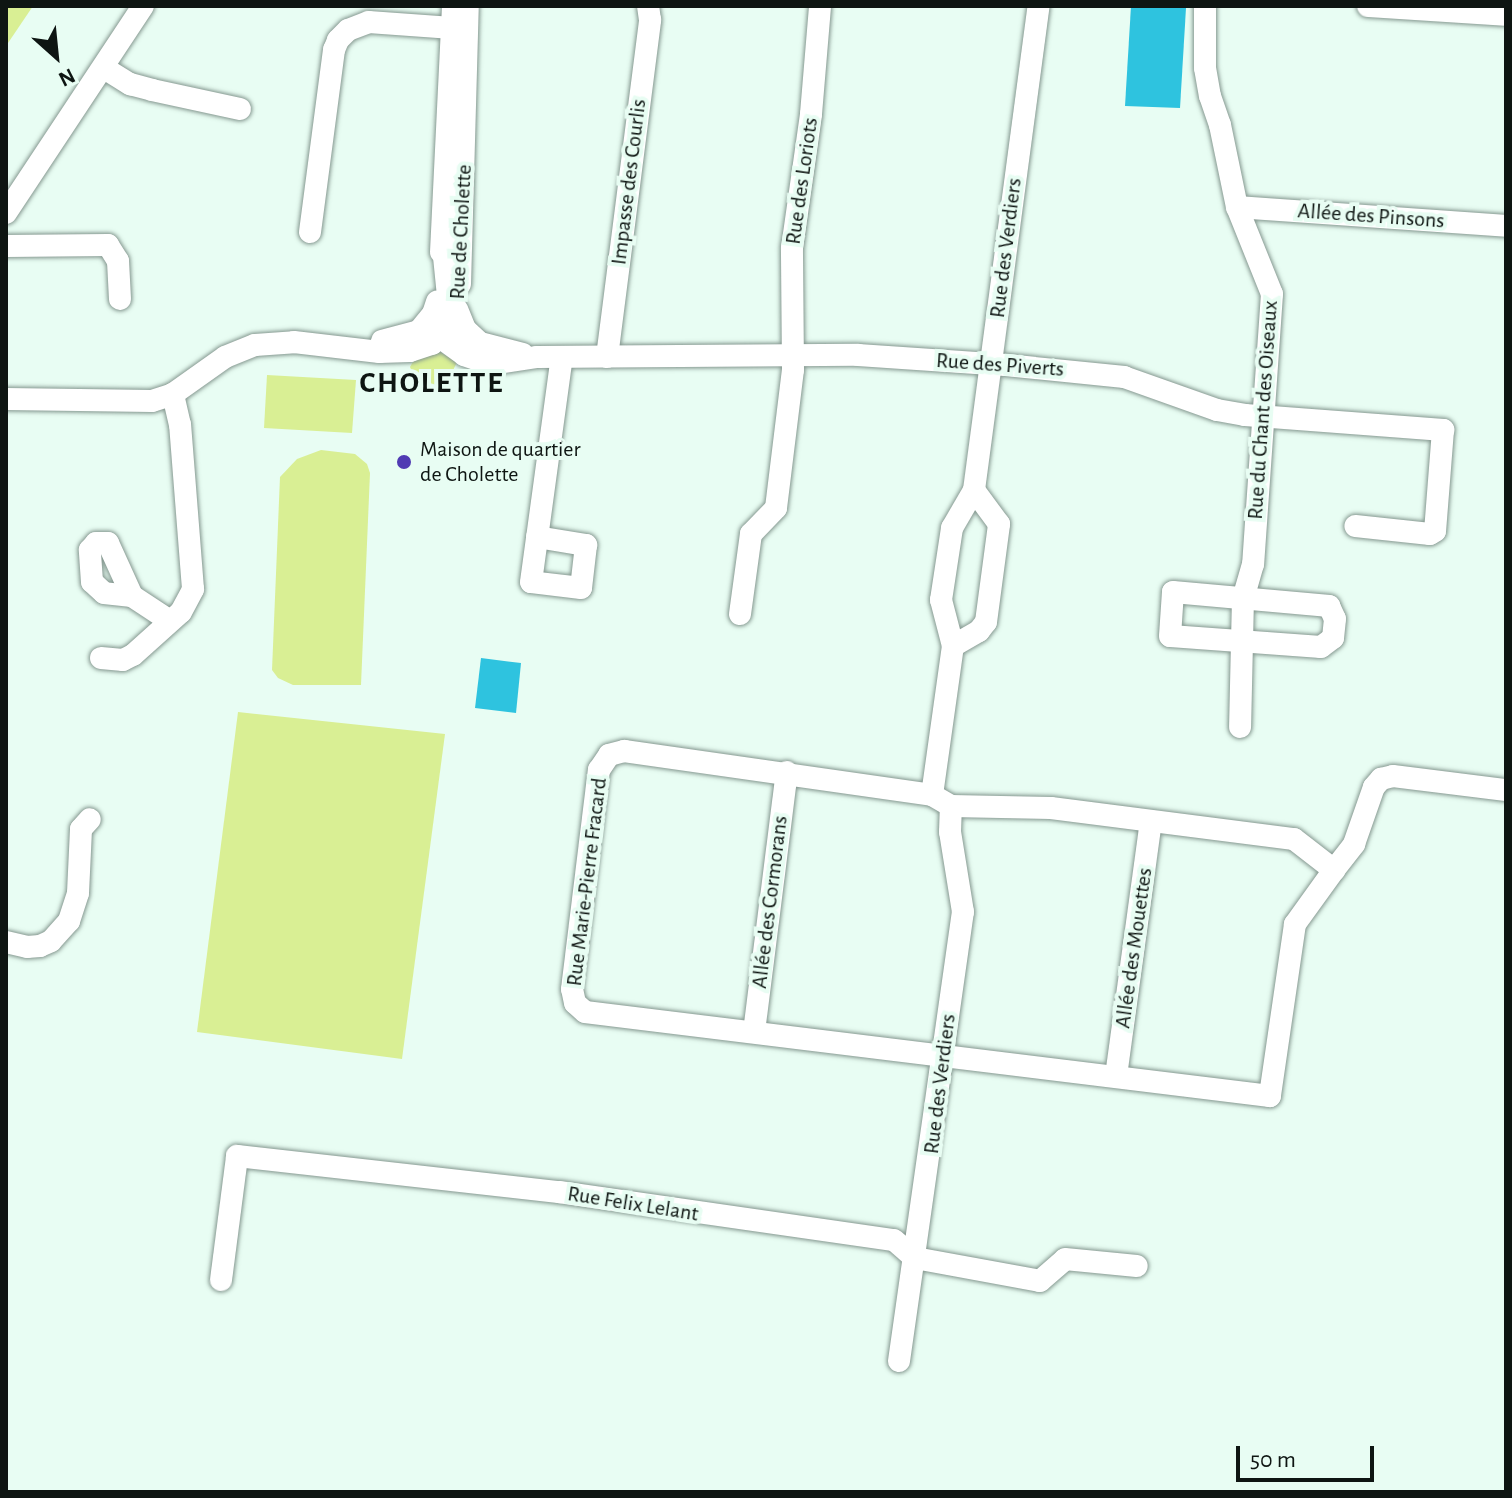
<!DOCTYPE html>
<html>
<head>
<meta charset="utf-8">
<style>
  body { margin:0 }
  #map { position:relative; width:1512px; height:1498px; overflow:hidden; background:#e8fdf3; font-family:"Alegreya Sans",sans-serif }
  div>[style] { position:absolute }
  .green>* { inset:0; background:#d9ef94 }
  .water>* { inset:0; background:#2ec3df }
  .roads { filter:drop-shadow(0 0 2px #859890) drop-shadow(0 0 2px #859890) }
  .minor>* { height:22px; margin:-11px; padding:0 11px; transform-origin:11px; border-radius:11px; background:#fff }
  .dots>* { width:22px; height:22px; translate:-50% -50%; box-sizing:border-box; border:4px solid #e8fdf3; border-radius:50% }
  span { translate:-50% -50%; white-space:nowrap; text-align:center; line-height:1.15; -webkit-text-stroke:8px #e8fdf3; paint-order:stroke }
  .street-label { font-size:22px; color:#0e1512 }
  .poi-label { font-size:22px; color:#0e1512 }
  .left { translate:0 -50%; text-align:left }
  .district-label { font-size:30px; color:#0e1512; font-weight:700; letter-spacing:2px }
  .frame { position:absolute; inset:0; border:8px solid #0e1512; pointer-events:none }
  .north { position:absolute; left:16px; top:16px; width:80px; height:80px; -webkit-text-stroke:6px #e8fdf3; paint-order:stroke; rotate:153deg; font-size:22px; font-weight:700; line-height:32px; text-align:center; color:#0e1512 }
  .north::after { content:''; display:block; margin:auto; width:28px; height:36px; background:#0e1512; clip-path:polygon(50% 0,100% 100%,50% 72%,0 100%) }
  .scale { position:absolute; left:1236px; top:1446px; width:138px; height:36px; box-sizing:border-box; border:4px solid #0e1512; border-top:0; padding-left:10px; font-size:24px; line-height:28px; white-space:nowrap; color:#0e1512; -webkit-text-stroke:6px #e8fdf3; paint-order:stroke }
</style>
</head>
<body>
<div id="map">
  <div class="green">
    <div style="clip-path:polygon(6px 6px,33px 6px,6px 46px)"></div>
    <div style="clip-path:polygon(440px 352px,457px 362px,449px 379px,436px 385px,415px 378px,410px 367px,414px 360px)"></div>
    <div style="clip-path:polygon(267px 375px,356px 380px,352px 433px,264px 428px)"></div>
    <div style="clip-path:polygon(321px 450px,355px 454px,367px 464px,370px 473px,361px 685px,293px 685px,278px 678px,272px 670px,280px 477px,297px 459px)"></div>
    <div style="clip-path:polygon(238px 712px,445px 734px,402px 1059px,197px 1032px)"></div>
  </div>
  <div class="water">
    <div style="clip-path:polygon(1131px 6px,1186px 8px,1180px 108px,1125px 106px)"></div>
    <div style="clip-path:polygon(481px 658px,521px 663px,516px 713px,475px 708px)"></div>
  </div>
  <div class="roads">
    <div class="minor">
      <div style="left:1205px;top:6px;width:62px;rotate:90deg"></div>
      <div style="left:1205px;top:68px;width:28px;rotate:80deg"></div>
      <div style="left:1210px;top:96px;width:31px;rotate:71deg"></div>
      <div style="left:1220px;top:125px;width:84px;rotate:78.3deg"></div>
      <div style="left:1237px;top:207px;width:94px;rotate:68.1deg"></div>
      <div style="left:1272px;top:294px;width:271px;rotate:94deg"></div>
      <div style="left:1253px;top:564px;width:35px;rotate:106deg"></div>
      <div style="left:1243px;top:598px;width:129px;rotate:91.3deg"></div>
      <div style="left:1368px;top:6px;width:138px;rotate:3.7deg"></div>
      <div style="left:104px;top:68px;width:31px;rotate:32deg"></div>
      <div style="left:130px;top:84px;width:23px;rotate:15deg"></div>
      <div style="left:152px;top:90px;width:90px;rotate:12.2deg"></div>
      <div style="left:1237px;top:207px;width:270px;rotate:4deg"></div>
      <div style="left:6px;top:213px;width:248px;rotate:-56.5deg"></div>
      <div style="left:310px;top:232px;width:184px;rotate:-82.5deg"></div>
      <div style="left:334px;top:50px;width:11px;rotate:-68deg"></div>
      <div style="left:338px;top:40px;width:14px;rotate:-45deg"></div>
      <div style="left:348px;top:30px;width:22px;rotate:-21deg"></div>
      <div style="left:369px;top:22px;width:83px;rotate:4.1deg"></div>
      <div style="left:442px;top:237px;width:59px;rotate:84.2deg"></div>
      <div style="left:448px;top:296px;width:37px;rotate:106deg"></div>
      <div style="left:438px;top:332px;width:7px;rotate:63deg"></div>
      <div style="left:441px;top:338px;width:29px;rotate:36deg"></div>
      <div style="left:464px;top:355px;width:28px;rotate:19deg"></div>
      <div style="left:490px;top:364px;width:48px;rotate:-8.5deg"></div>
      <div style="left:537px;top:357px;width:321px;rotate:-0.4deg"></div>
      <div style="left:858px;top:355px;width:148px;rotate:3.9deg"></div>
      <div style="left:1006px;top:365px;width:119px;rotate:5.8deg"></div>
      <div style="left:1124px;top:377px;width:99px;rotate:19.5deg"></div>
      <div style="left:1217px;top:410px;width:28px;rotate:10deg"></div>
      <div style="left:1245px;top:415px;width:199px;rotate:4.3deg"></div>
      <div style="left:1443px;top:430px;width:101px;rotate:94.5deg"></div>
      <div style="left:1435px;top:531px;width:6px;rotate:149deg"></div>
      <div style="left:1430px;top:534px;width:75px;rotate:-173.9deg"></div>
      <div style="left:6px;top:246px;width:102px;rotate:-0.6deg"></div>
      <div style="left:108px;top:245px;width:19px;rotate:58deg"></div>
      <div style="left:118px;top:261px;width:38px;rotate:87deg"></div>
      <div style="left:441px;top:252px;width:246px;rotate:-87.2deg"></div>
      <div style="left:460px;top:284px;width:278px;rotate:-88.4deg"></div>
      <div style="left:457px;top:309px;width:22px;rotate:68deg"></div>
      <div style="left:465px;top:329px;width:21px;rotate:43deg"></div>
      <div style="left:480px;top:343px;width:44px;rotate:14.3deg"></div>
      <div style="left:382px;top:341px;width:38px;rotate:-15deg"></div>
      <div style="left:419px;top:331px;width:22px;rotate:-51deg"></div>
      <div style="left:433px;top:314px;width:13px;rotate:-72deg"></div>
      <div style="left:607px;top:357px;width:340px;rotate:-82.7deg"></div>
      <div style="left:650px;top:20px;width:14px;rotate:-98deg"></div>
      <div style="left:6px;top:399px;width:146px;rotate:0.8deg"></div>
      <div style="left:152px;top:401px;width:22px;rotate:-18deg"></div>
      <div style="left:173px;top:394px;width:64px;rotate:-35.4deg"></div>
      <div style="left:225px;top:357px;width:32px;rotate:-22deg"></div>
      <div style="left:255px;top:345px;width:39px;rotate:-4deg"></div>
      <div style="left:294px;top:342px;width:86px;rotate:6.7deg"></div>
      <div style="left:379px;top:352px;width:31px;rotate:-2deg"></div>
      <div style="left:410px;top:351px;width:23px;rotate:-18deg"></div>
      <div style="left:432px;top:344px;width:23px;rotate:-43deg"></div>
      <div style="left:537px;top:537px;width:50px;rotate:9.3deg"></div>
      <div style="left:586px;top:545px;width:43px;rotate:96.6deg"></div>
      <div style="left:581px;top:588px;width:50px;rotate:-173.2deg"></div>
      <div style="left:531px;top:582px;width:227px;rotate:-82.2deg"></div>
      <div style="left:1173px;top:592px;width:157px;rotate:5.1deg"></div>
      <div style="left:1329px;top:606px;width:14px;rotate:65deg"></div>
      <div style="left:1335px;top:619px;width:19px;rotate:96deg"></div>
      <div style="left:1333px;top:638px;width:15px;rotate:143deg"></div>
      <div style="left:1321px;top:647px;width:151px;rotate:-175.8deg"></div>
      <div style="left:1170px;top:636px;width:44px;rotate:-86.1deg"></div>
      <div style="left:132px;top:596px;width:28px;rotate:-174deg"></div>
      <div style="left:104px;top:593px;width:16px;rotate:-137deg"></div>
      <div style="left:92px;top:582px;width:32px;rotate:-94deg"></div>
      <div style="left:90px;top:550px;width:9px;rotate:-49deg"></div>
      <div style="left:96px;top:543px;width:12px"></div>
      <div style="left:108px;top:543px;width:58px;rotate:65.6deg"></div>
      <div style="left:132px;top:596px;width:45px;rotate:33.3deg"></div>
      <div style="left:740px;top:614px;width:81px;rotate:-82.2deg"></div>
      <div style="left:751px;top:534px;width:36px;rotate:-46deg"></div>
      <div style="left:776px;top:508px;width:139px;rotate:-83deg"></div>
      <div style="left:793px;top:370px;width:122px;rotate:-90.5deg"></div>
      <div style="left:792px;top:248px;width:135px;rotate:-81.9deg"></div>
      <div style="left:811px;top:114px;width:108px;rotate:-85.2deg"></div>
      <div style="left:953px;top:646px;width:30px;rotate:-30deg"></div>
      <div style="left:979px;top:631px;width:11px;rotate:-52deg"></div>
      <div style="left:986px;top:622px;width:99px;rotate:-82.4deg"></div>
      <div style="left:999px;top:524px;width:42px;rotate:-126.3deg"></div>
      <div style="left:101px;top:658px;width:22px;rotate:5deg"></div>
      <div style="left:123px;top:660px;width:11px;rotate:-27deg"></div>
      <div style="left:133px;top:655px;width:64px;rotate:-41.9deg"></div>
      <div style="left:181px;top:612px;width:26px;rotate:-62deg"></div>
      <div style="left:193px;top:589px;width:165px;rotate:-94.5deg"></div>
      <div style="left:180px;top:425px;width:32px;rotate:-103deg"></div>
      <div style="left:932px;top:795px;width:150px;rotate:-82deg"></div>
      <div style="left:953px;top:646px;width:48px;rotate:-104.6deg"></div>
      <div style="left:941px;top:600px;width:73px;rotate:-81.3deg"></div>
      <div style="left:952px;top:528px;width:44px;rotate:-59.9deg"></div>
      <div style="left:974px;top:490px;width:488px;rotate:-82.4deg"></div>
      <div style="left:1334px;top:870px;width:67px;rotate:125.8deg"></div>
      <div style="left:1295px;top:924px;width:174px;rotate:98.3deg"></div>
      <div style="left:1270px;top:1096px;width:690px;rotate:-173.01deg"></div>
      <div style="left:585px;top:1012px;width:13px;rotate:-138deg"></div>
      <div style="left:575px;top:1003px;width:14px;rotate:-102deg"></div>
      <div style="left:572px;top:989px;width:221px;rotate:-83deg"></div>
      <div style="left:599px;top:770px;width:18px;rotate:-56deg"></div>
      <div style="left:609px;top:755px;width:16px;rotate:-15deg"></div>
      <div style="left:624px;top:751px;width:311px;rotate:8.1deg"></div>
      <div style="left:932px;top:795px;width:22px;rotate:30deg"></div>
      <div style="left:951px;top:806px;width:100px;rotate:1.1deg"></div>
      <div style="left:1051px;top:808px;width:245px;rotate:7.3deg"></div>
      <div style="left:1294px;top:839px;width:51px;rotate:37.8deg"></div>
      <div style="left:1334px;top:870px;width:33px;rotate:-52deg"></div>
      <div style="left:1354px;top:844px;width:60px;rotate:-70.7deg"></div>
      <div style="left:1374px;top:787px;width:11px;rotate:-49deg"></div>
      <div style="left:1381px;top:779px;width:12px;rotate:-14deg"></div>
      <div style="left:1393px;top:776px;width:114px;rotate:7.1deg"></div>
      <div style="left:6px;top:942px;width:22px;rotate:13deg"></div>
      <div style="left:27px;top:947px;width:13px;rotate:-4deg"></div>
      <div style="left:40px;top:946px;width:12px;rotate:-24deg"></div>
      <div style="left:51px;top:941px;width:27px;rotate:-48deg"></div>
      <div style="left:69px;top:921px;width:29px;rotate:-72deg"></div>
      <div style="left:78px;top:893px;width:64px;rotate:-87.3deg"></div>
      <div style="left:81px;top:829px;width:13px;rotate:-48deg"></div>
      <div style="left:754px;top:1032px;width:262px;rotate:-82.8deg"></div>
      <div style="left:1116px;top:1076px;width:257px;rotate:-82.2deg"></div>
      <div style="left:221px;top:1280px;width:125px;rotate:-82.6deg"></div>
      <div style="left:237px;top:1156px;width:324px;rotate:6.4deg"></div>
      <div style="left:559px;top:1192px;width:338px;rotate:8.2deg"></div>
      <div style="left:894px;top:1240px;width:28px;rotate:41deg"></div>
      <div style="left:915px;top:1258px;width:127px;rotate:10.4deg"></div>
      <div style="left:1040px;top:1281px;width:33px;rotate:-41deg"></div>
      <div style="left:1065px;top:1259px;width:72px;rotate:5.6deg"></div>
      <div style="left:899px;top:1361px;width:454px;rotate:-81.9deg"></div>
      <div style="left:963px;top:912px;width:81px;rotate:-99.2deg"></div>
      <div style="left:950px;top:832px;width:26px;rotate:-88deg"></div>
    </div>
  </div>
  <div class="dots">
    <div style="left:404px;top:462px;background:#503bb3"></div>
  </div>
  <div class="street-label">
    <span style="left:802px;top:181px;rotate:-82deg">Rue des Loriots</span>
    <span style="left:629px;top:182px;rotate:-83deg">Impasse des Courlis</span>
    <span style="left:1371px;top:216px;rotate:4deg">Allée des Pinsons</span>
    <span style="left:461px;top:232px;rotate:-87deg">Rue de Cholette</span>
    <span style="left:1006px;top:248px;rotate:-83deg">Rue des Verdiers</span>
    <span style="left:1000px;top:365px;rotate:4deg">Rue des Piverts</span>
    <span style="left:1263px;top:410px;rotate:-86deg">Rue du Chant des Oiseaux</span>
    <span style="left:587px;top:882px;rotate:-83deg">Rue Marie-Pierre Fracard</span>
    <span style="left:770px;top:902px;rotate:-83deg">Allée des Cormorans</span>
    <span style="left:1134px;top:948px;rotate:-82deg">Allée des Mouettes</span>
    <span style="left:940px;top:1084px;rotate:-83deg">Rue des Verdiers</span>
    <span style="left:633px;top:1204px;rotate:9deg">Rue Felix Lelant</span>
  </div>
  <div class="poi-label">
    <span class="left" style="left:420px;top:462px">Maison de quartier<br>de Cholette</span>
  </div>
  <div class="district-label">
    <span style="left:432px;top:383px">CHOLETTE</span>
  </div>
  <div class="frame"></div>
  <div class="north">N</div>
  <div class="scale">50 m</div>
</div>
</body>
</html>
